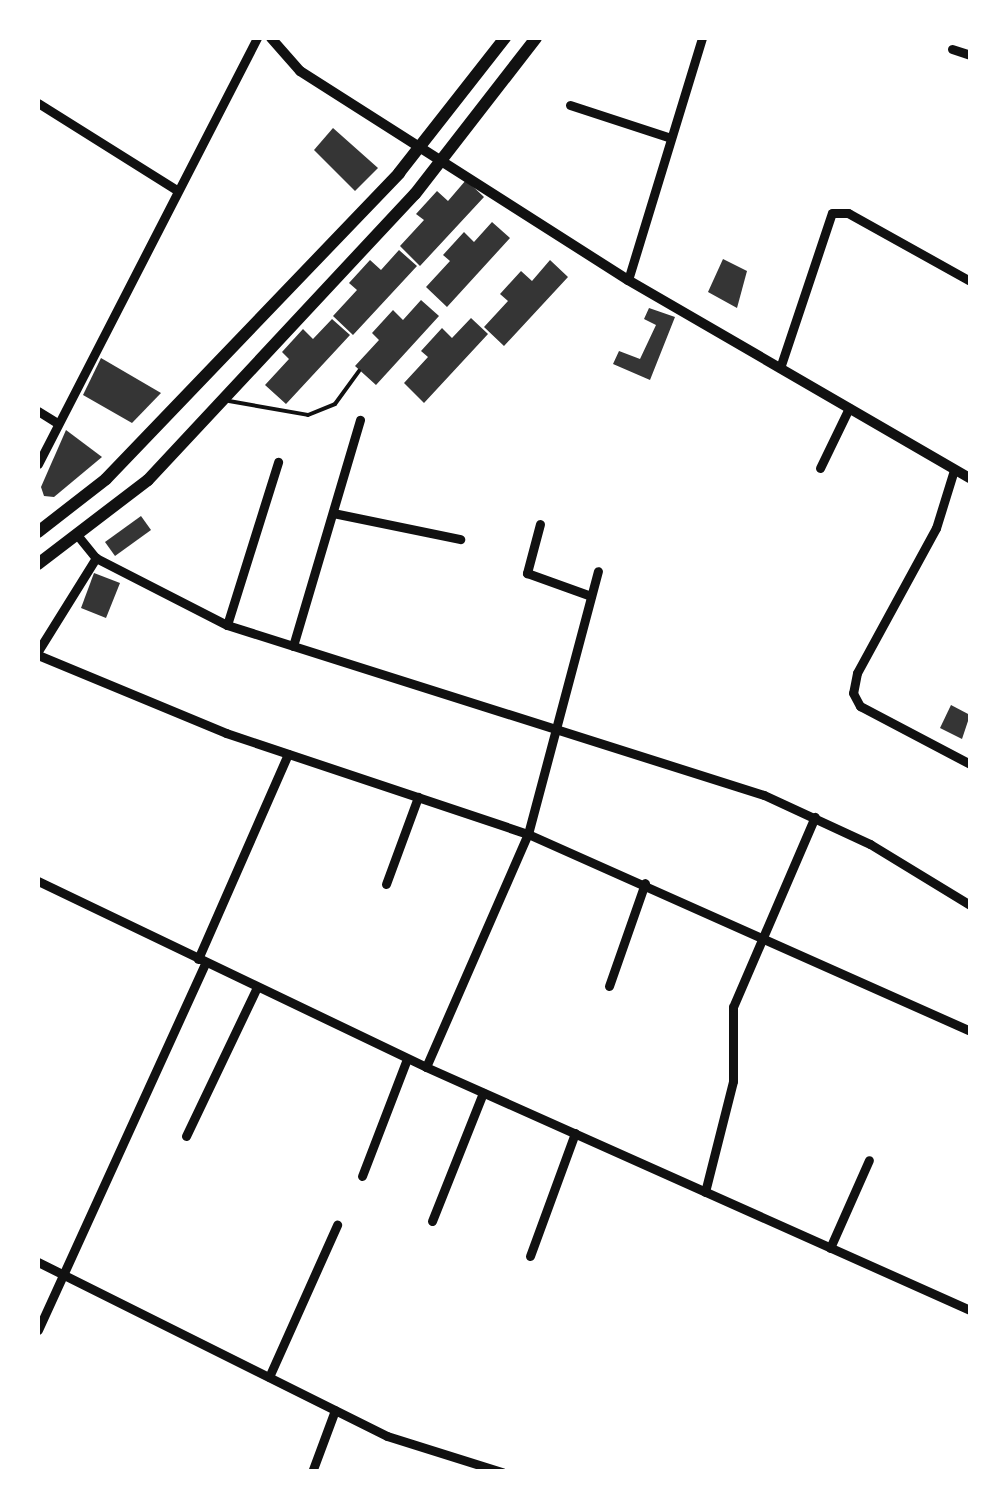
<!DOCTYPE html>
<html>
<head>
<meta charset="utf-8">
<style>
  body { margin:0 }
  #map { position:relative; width:1008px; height:1509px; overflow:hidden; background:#fff; font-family:Jost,sans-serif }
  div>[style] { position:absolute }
  .building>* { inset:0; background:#353535 }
  .service>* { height:4px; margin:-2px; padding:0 2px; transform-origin:2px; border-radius:2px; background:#111 }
  .minor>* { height:9px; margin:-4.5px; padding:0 4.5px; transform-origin:4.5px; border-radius:4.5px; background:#111 }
  .tertiary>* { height:10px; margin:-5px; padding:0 5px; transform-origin:5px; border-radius:5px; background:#111 }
  .primary>* { height:12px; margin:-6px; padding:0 6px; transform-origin:6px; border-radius:6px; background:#111 }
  span { translate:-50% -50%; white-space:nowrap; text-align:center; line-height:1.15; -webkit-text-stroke:10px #fff; paint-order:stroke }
  .frame { position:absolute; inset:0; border:40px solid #fff; pointer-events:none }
</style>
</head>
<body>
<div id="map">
  <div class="building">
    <div style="clip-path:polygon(333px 128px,378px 168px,355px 191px,314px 150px)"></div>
    <div style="clip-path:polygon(466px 180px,484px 197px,420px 266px,400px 246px,424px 220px,416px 214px,437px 191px,448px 201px)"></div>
    <div style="clip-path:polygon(492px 222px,510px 238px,447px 307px,426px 287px,450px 261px,443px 255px,464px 232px,474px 242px)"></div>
    <div style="clip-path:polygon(399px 250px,417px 266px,353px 335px,333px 316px,357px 290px,349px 283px,370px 260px,381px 270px)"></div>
    <div style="clip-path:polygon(723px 259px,747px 271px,737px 308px,708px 292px)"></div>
    <div style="clip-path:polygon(550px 260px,568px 277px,504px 346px,484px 327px,508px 301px,500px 294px,521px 271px,532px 281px)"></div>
    <div style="clip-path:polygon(421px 300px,439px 316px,376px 385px,355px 366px,379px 340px,372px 333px,393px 310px,403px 320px)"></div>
    <div style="clip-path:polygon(649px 308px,675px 317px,650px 380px,613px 364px,619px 351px,640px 359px,656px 325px,644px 319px)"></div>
    <div style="clip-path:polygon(471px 318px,488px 334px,424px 403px,404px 383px,428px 357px,421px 351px,442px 328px,452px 338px)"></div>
    <div style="clip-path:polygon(332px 319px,350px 335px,286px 404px,265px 385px,289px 359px,282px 352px,303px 329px,313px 339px)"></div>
    <div style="clip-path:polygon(101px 358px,161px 393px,132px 423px,83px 395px)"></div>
    <div style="clip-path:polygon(66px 430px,102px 457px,54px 497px,44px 496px,41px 487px)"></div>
    <div style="clip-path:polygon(141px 516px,151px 530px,115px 556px,105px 542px)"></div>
    <div style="clip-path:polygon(94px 573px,120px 583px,106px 618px,81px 608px)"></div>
    <div style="clip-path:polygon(951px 705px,970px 715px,962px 739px,940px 728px)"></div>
  </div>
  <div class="service">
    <div style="left:229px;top:401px;width:80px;rotate:10deg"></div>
    <div style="left:308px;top:415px;width:29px;rotate:-22deg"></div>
    <div style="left:335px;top:404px;width:41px;rotate:-54deg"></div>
  </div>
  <div class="minor">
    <div style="left:952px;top:49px;width:19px;rotate:18deg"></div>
    <div style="left:38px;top:103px;width:162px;rotate:32.1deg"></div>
    <div style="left:570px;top:105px;width:103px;rotate:18.1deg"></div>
    <div style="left:628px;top:280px;width:253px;rotate:-73deg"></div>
    <div style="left:780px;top:368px;width:163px;rotate:-71.5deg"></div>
    <div style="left:832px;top:213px;width:16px"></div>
    <div style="left:848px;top:213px;width:140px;rotate:29.1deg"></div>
    <div style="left:38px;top:411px;width:22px;rotate:32deg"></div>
    <div style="left:38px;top:464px;width:479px;rotate:-62.8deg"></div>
    <div style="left:820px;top:468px;width:67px;rotate:-64.2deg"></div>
    <div style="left:954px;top:470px;width:61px;rotate:107.2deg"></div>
    <div style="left:936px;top:528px;width:165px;rotate:118.6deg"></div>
    <div style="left:857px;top:673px;width:20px;rotate:101deg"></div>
    <div style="left:853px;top:693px;width:15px;rotate:62deg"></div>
    <div style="left:860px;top:706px;width:124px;rotate:27.8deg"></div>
    <div style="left:333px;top:513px;width:130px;rotate:11.6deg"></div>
    <div style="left:540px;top:524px;width:51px;rotate:104.9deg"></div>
    <div style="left:527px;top:573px;width:68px;rotate:19.8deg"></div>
    <div style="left:78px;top:536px;width:28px;rotate:51deg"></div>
    <div style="left:96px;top:558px;width:147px;rotate:27.1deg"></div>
    <div style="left:227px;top:625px;width:563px;rotate:17.57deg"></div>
    <div style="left:764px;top:795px;width:117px;rotate:24.8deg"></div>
    <div style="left:870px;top:844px;width:117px;rotate:31.4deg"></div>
    <div style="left:227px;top:625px;width:171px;rotate:-72.6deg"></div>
    <div style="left:293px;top:646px;width:236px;rotate:-73.5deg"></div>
    <div style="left:38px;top:651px;width:110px;rotate:-58.1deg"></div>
    <div style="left:38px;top:655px;width:204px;rotate:22.5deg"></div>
    <div style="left:226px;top:733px;width:318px;rotate:18.5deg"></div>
    <div style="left:528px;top:834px;width:484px;rotate:24deg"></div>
    <div style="left:38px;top:881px;width:430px;rotate:25.6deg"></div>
    <div style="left:426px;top:1067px;width:596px;rotate:24.07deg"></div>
    <div style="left:386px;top:884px;width:93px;rotate:-69.8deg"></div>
    <div style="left:198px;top:959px;width:224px;rotate:-66.3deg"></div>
    <div style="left:609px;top:986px;width:109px;rotate:-70.7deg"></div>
    <div style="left:426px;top:1067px;width:254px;rotate:-66.4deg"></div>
    <div style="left:528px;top:834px;width:272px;rotate:-75.1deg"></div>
    <div style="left:186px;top:1136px;width:163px;rotate:-64.5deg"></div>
    <div style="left:362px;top:1176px;width:125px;rotate:-69deg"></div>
    <div style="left:705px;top:1192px;width:114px;rotate:-75.8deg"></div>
    <div style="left:733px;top:1081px;width:74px;rotate:-90deg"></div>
    <div style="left:733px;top:1007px;width:207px;rotate:-66.7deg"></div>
    <div style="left:432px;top:1221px;width:138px;rotate:-68.3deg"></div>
    <div style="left:830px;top:1248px;width:96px;rotate:-66.1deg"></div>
    <div style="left:530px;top:1256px;width:131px;rotate:-69.9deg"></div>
    <div style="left:38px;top:1262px;width:390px;rotate:26.5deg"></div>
    <div style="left:387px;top:1436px;width:121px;rotate:17.4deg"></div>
    <div style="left:38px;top:1330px;width:403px;rotate:-65.5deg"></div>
    <div style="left:269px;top:1377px;width:167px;rotate:-65.9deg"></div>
    <div style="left:312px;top:1472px;width:66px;rotate:-69.6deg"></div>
  </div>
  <div class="tertiary">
    <div style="left:271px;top:38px;width:44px;rotate:48.7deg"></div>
    <div style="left:300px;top:71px;width:389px;rotate:32.5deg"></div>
    <div style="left:628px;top:280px;width:395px;rotate:30.1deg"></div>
  </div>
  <div class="primary">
    <div style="left:38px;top:532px;width:86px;rotate:-37.9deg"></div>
    <div style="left:106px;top:479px;width:424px;rotate:-46.2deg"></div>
    <div style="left:399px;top:173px;width:172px;rotate:-51.9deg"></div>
    <div style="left:38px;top:564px;width:138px;rotate:-37.4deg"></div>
    <div style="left:148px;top:480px;width:391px;rotate:-47deg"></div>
    <div style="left:415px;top:194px;width:197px;rotate:-52.2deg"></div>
  </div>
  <div class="frame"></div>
</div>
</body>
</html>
